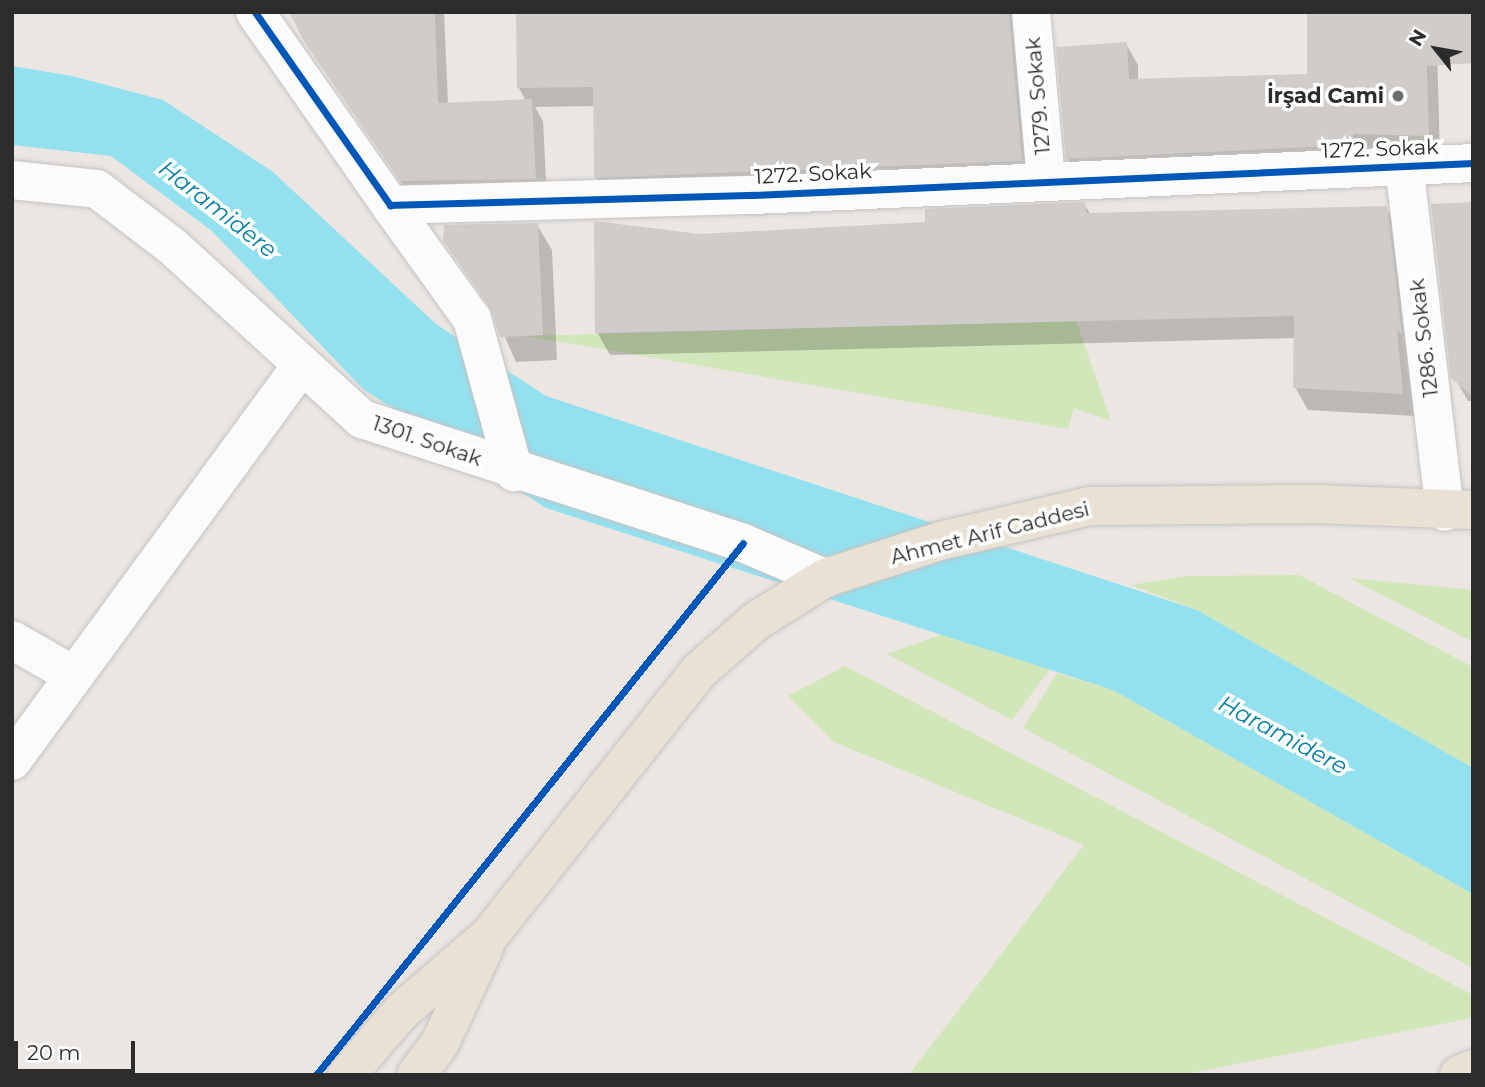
<!DOCTYPE html>
<html>
<head>
<meta charset="utf-8">
<style>
  body { margin:0 }
  #map { position:relative; width:1485px; height:1087px; overflow:hidden; background:#ebe6e2; font-family:Montserrat,sans-serif }
  div>[style] { position:absolute }
  .green>* { inset:0; background:#d1e7ba }
  .water>* { inset:0; background:#93e1ef }
  .shadow>* { inset:0; background:#0003 }
  .building>* { inset:0; background:#d0ccc9 }
  .roads { filter:drop-shadow(0 0 2px #c4c3c3) drop-shadow(0 0 2px #c4c3c3) }
  .minor>* { height:38px; margin:-19px; padding:0 19px; transform-origin:19px; border-radius:19px; background:#fcfbfb }
  .major>* { height:38px; margin:-19px; padding:0 19px; transform-origin:19px; border-radius:19px; background:#e8e1d4 }
  .cycleway>* { height:7px; margin:-3.5px; padding:0 3.5px; transform-origin:3.5px; border-radius:3.5px; background:#0057b8 }
  .dots>* { width:19px; height:19px; translate:-50% -50%; box-sizing:border-box; border:4px solid #fff; border-radius:50% }
  span { translate:-50% -50%; white-space:nowrap; text-align:center; line-height:1.15; -webkit-text-stroke:7px #fff; paint-order:stroke }
  .street-label { font-size:21px; color:#2c2c2c }
  .poi-label { font-size:21px; color:#2c2c2c; font-weight:700 }
  .right { translate:-100% -50%; text-align:right }
  .water-label { font-size:23px; color:#0780a6; font-style:italic }
  .frame { position:absolute; inset:0; border:14px solid #2c2c2c; pointer-events:none }
  .north { position:absolute; left:1401px; top:14px; width:70px; height:70px; -webkit-text-stroke:5px #fff; paint-order:stroke; rotate:301deg; font-size:19px; font-weight:700; line-height:28px; text-align:center; color:#2c2c2c }
  .north::after { content:''; display:block; margin:auto; width:24px; height:32px; background:#2c2c2c; clip-path:polygon(50% 0,100% 100%,50% 72%,0 100%) }
  .scale { position:absolute; left:14px; top:1041px; width:121px; height:32px; box-sizing:border-box; border:4px solid #2c2c2c; border-top:0; padding-left:9px; font-size:21px; line-height:24px; white-space:nowrap; color:#2c2c2c; -webkit-text-stroke:5px #fff; paint-order:stroke }
</style>
</head>
<body>
<div id="map">
  <div class="green">
    <div style="clip-path:polygon(1076px 321px,1111px 421px,1074px 408px,1068px 429px,527px 336px)"></div>
    <div style="clip-path:polygon(1299px 575px,1473px 667px,1473px 768px,1197px 610px,1131px 585px,1188px 576px)"></div>
    <div style="clip-path:polygon(1349px 578px,1473px 590px,1473px 642px)"></div>
    <div style="clip-path:polygon(1111px 587px,1012px 720px,887px 654px,964px 626px)"></div>
    <div style="clip-path:polygon(845px 666px,1473px 995px,1473px 1018px,1180px 1075px,909px 1075px,1084px 845px,834px 742px,788px 696px)"></div>
    <div style="clip-path:polygon(1057px 673px,1113px 690px,1473px 894px,1473px 968px,1023px 728px)"></div>
  </div>
  <div class="water">
    <div style="clip-path:polygon(12px 66px,72px 76px,163px 100px,273px 172px,436px 324px,546px 396px,1197px 610px,1473px 768px,1473px 894px,1113px 690px,546px 508px,363px 389px,212px 231px,111px 156px,12px 145px)"></div>
  </div>
  <div class="shadow">
    <div style="clip-path:polygon(291px 12px,444px 12px,448px 104px,526px 101px,519px 88px,518px 12px,1019px 12px,1032px 180px,607px 196px,596px 177px,595px 106px,535px 107px,543px 121px,547px 199px,413px 201px)"></div>
    <div style="clip-path:polygon(1436px 12px,1440px 157px,1080px 180px,1068px 159px,1126px 44px,1138px 65px,1138px 80px,1309px 75px)"></div>
    <div style="clip-path:polygon(1084px 204px,1091px 215px,1386px 208px,1399px 231px,1415px 416px,1308px 410px,1295px 387px,1296px 338px,610px 355px,597px 332px,700px 236px,927px 223px)"></div>
    <div style="clip-path:polygon(1473px 204px,1473px 401px,1468px 401px,1456px 380px)"></div>
    <div style="clip-path:polygon(537px 225px,552px 250px,557px 360px,516px 362px,495px 315px,445px 241px)"></div>
  </div>
  <div class="building">
    <div style="clip-path:polygon(289px 12px,435px 12px,438px 103px,532px 99px,536px 179px,400px 181px,305px 43px)"></div>
    <div style="clip-path:polygon(516px 12px,1009px 12px,1022px 161px,594px 178px,593px 87px,517px 88px)"></div>
    <div style="clip-path:polygon(1307px 12px,1473px 12px,1473px 63px,1427px 66px,1429px 136px,1353px 134px,1353px 145px,1066px 159px,1056px 47px,1127px 42px,1129px 79px,1307px 74px)"></div>
    <div style="clip-path:polygon(1085px 202px,1086px 213px,1387px 206px,1402px 334px,1397px 330px,1403px 394px,1293px 388px,1294px 316px,595px 333px,594px 221px,700px 234px,925px 222px,925px 209px)"></div>
    <div style="clip-path:polygon(1473px 202px,1473px 397px,1451px 378px,1431px 204px)"></div>
    <div style="clip-path:polygon(538px 223px,543px 335px,500px 337px,490px 307px,443px 241px,444px 225px)"></div>
  </div>
  <div class="roads">
    <div class="minor">
      <div style="left:255px;top:12px;width:236px;rotate:55deg"></div>
      <div style="left:390px;top:205px;width:363px;rotate:-1.6deg"></div>
      <div style="left:753px;top:195px;width:721px;rotate:-2.54deg"></div>
      <div style="left:1031px;top:12px;width:169px;rotate:84.9deg"></div>
      <div style="left:1404px;top:164px;width:350px;rotate:83.3deg"></div>
      <div style="left:12px;top:180px;width:85px;rotate:6deg"></div>
      <div style="left:97px;top:189px;width:96px;rotate:37.3deg"></div>
      <div style="left:173px;top:247px;width:256px;rotate:42.3deg"></div>
      <div style="left:362px;top:419px;width:401px;rotate:18deg"></div>
      <div style="left:743px;top:543px;width:89px;rotate:23.1deg"></div>
      <div style="left:390px;top:205px;width:140px;rotate:54.3deg"></div>
      <div style="left:472px;top:319px;width:159px;rotate:74.6deg"></div>
      <div style="left:12px;top:640px;width:70px;rotate:29.8deg"></div>
      <div style="left:12px;top:761px;width:491px;rotate:-53.8deg"></div>
    </div>
    <div class="major">
      <div style="left:347px;top:1075px;width:83px;rotate:-49.4deg"></div>
      <div style="left:401px;top:1012px;width:116px;rotate:-40.8deg"></div>
      <div style="left:489px;top:936px;width:337px;rotate:-51.6deg"></div>
      <div style="left:698px;top:672px;width:77px;rotate:-41.3deg"></div>
      <div style="left:756px;top:621px;width:81px;rotate:-31.9deg"></div>
      <div style="left:825px;top:578px;width:121px;rotate:-17.8deg"></div>
      <div style="left:940px;top:541px;width:155px;rotate:-13.1deg"></div>
      <div style="left:1091px;top:506px;width:224px;rotate:-0.5deg"></div>
      <div style="left:1315px;top:504px;width:158px;rotate:2.2deg"></div>
      <div style="left:416px;top:1075px;width:40px;rotate:-53deg"></div>
      <div style="left:440px;top:1043px;width:105px;rotate:-65.1deg"></div>
      <div style="left:1459px;top:1075px;width:15px;rotate:-23deg"></div>
    </div>
  </div>
  <div class="cycleway">
    <div style="left:255px;top:12px;width:236px;rotate:55deg"></div>
    <div style="left:390px;top:205px;width:363px;rotate:-1.6deg"></div>
    <div style="left:753px;top:195px;width:721px;rotate:-2.54deg"></div>
    <div style="left:316px;top:1075px;width:682px;rotate:-51.25deg"></div>
  </div>
  <div class="dots">
    <div style="left:1398px;top:96px;background:#6f6d6c"></div>
  </div>
  <div class="street-label">
    <span style="left:1038px;top:96px;rotate:-95deg">1279. Sokak</span>
    <span style="left:1380px;top:149px;rotate:-2deg">1272. Sokak</span>
    <span style="left:813px;top:174px;rotate:-3deg">1272. Sokak</span>
    <span style="left:1424px;top:338px;rotate:-97deg">1286. Sokak</span>
    <span style="left:427px;top:441px;rotate:19deg">1301. Sokak</span>
    <span style="left:990px;top:533px;rotate:-14deg">Ahmet Arif Caddesi</span>
  </div>
  <div class="poi-label">
    <span class="right" style="left:1384px;top:96px">İrşad Cami</span>
  </div>
  <div class="water-label">
    <span style="left:218px;top:209px;rotate:38deg">Haramidere</span>
    <span style="left:1283px;top:735px;rotate:28deg">Haramidere</span>
  </div>
  <div class="frame"></div>
  <div class="north">N</div>
  <div class="scale">20 m</div>
</div>
</body>
</html>
